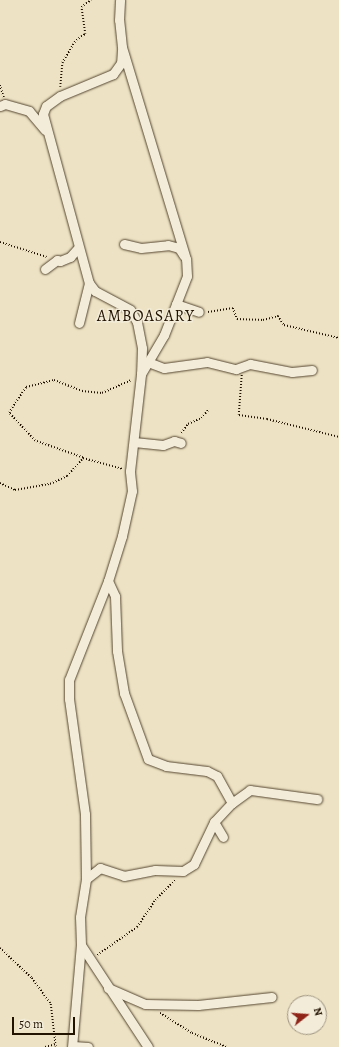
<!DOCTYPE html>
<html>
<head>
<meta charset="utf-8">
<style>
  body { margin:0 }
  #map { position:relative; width:339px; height:1047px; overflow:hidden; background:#ede2c3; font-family:Alegreya,serif }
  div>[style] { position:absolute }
  .path>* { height:1.5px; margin-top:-0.75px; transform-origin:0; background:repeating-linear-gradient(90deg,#221200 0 1px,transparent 0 3px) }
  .roads { filter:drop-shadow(0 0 1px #554631) drop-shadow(0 0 1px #554631) }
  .minor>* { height:9px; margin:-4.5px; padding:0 4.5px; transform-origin:4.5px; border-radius:4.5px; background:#f3ecd8 }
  span { translate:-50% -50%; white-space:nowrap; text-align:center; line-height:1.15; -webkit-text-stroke:3px #f3ecd8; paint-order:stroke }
  .neighbourhood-label { font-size:16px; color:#221200; letter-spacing:1px }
  .north { position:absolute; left:287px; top:995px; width:40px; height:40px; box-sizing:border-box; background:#f3ecd8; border:1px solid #9f9582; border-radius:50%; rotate:73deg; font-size:11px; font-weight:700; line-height:16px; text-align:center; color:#221200 }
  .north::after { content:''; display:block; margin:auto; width:14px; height:18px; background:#8f2418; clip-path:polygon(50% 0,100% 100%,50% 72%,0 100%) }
  .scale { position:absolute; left:12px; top:1017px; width:63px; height:18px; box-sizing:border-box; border:2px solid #221200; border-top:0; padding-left:5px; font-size:12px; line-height:14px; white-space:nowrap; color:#221200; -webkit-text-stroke:3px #f3ecd8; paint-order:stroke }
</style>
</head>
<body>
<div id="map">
  <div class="path">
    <div style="left:0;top:85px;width:13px;rotate:72deg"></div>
    <div style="left:60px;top:87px;width:24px;rotate:-85deg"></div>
    <div style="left:62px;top:63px;width:27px;rotate:-59deg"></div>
    <div style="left:76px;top:40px;width:11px;rotate:-34deg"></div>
    <div style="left:85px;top:34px;width:27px;rotate:-98deg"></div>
    <div style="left:81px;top:7px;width:12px;rotate:-35deg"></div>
    <div style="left:0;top:242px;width:49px;rotate:17.7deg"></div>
    <div style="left:208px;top:312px;width:25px;rotate:-9deg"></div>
    <div style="left:233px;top:308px;width:12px;rotate:70deg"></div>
    <div style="left:237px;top:319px;width:26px;rotate:2deg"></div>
    <div style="left:263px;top:320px;width:16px;rotate:-15deg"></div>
    <div style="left:278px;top:316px;width:11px;rotate:56deg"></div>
    <div style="left:284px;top:325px;width:57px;rotate:13.3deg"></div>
    <div style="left:242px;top:375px;width:40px;rotate:94.3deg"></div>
    <div style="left:239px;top:415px;width:28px;rotate:8deg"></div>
    <div style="left:267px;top:419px;width:74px;rotate:14deg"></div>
    <div style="left:181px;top:433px;width:11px;rotate:-52deg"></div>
    <div style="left:188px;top:424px;width:14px;rotate:-25deg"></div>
    <div style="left:201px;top:418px;width:12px;rotate:-48deg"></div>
    <div style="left:83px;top:458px;width:51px;rotate:-160.5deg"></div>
    <div style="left:35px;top:441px;width:38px;rotate:-133deg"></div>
    <div style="left:9px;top:413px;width:12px;rotate:-59deg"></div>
    <div style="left:15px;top:403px;width:19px;rotate:-55deg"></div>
    <div style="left:26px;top:387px;width:29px;rotate:-14deg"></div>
    <div style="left:54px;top:380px;width:30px;rotate:21deg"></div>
    <div style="left:82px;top:391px;width:20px;rotate:6deg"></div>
    <div style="left:102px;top:393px;width:32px;rotate:-24deg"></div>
    <div style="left:0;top:483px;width:17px;rotate:25deg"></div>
    <div style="left:15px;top:490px;width:36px;rotate:-10deg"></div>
    <div style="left:50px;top:484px;width:19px;rotate:-25deg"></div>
    <div style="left:67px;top:476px;width:24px;rotate:-48deg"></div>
    <div style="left:83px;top:458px;width:41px;rotate:15.4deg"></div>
    <div style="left:0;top:948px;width:44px;rotate:43.2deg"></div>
    <div style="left:32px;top:978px;width:32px;rotate:54deg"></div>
    <div style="left:51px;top:1004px;width:43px;rotate:83.4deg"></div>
    <div style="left:97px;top:955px;width:49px;rotate:-35deg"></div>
    <div style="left:137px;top:927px;width:32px;rotate:-56deg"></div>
    <div style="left:155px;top:900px;width:28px;rotate:-45deg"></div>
    <div style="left:160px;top:1013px;width:38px;rotate:32deg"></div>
    <div style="left:192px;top:1033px;width:38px;rotate:22deg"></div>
    <div style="left:45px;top:1047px;width:11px;rotate:-15deg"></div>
  </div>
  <div class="roads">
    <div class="minor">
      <div style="left:122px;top:50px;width:13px;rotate:94deg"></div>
      <div style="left:121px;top:63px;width:14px;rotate:126deg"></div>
      <div style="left:113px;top:74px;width:57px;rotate:157.5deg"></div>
      <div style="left:60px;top:96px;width:17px;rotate:144deg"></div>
      <div style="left:46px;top:106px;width:9px;rotate:111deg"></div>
      <div style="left:43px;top:114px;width:175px;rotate:74.8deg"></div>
      <div style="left:89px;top:283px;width:10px;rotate:53deg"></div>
      <div style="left:95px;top:291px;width:40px;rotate:28deg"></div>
      <div style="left:130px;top:310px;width:14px;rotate:60deg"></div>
      <div style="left:137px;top:322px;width:26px;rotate:79deg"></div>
      <div style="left:142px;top:348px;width:25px;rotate:92deg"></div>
      <div style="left:0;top:106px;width:5px;rotate:-22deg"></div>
      <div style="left:5px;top:104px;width:25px;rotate:16deg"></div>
      <div style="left:29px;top:111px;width:25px;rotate:50deg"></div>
      <div style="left:124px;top:244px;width:17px;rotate:13deg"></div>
      <div style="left:141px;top:248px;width:27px;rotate:-6deg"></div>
      <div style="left:168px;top:245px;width:11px;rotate:15deg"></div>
      <div style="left:179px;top:248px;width:9px;rotate:58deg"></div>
      <div style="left:45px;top:269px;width:15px;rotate:-37deg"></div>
      <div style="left:57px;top:260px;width:3px;rotate:18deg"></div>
      <div style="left:60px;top:261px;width:11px;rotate:-22deg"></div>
      <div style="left:70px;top:257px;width:12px;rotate:-48deg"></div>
      <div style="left:176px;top:304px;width:24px;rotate:19deg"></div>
      <div style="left:79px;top:323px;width:41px;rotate:-76deg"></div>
      <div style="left:148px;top:362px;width:17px;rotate:21deg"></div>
      <div style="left:164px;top:368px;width:43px;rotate:-7.9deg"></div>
      <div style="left:207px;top:362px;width:30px;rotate:14deg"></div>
      <div style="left:236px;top:369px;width:15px;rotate:-20deg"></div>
      <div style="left:250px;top:364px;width:43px;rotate:10.8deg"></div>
      <div style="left:292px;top:372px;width:20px;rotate:-6deg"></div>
      <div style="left:134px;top:442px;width:29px;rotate:6deg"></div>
      <div style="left:163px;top:445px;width:12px;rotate:-20deg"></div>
      <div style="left:174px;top:441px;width:7px;rotate:16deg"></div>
      <div style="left:108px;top:581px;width:17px;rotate:65deg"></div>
      <div style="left:115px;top:596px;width:55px;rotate:87.9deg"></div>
      <div style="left:117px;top:651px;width:43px;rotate:80.5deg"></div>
      <div style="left:124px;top:693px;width:70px;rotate:70deg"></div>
      <div style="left:148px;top:759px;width:19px;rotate:21deg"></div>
      <div style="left:166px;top:766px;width:41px;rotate:7deg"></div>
      <div style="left:207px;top:771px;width:11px;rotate:27deg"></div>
      <div style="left:217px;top:776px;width:31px;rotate:61deg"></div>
      <div style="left:223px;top:837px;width:17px;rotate:-121deg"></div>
      <div style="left:214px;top:822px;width:26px;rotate:-47deg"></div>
      <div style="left:232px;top:803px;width:22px;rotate:-36deg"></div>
      <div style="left:250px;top:790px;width:68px;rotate:7.7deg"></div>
      <div style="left:86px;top:879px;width:18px;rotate:-38deg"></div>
      <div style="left:100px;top:868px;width:25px;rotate:18deg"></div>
      <div style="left:124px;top:876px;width:32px;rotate:-11deg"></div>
      <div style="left:155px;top:870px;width:28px;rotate:2deg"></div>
      <div style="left:183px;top:871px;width:13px;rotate:-32deg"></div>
      <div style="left:194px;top:864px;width:47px;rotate:-64.5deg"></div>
      <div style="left:81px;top:945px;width:122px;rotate:56.7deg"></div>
      <div style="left:108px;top:988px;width:40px;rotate:23.4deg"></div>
      <div style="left:145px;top:1004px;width:53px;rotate:1.1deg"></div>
      <div style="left:198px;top:1005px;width:74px;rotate:-6.2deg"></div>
      <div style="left:73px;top:1046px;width:15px;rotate:4deg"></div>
      <div style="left:72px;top:1047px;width:102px;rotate:-85deg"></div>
      <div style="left:81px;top:945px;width:28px;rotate:-92deg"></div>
      <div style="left:80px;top:917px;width:38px;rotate:-81deg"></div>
      <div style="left:86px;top:879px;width:65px;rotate:-90.9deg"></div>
      <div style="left:85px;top:814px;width:116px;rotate:-97.9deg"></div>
      <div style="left:69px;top:699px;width:19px;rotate:-90deg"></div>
      <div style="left:69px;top:680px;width:106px;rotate:-68.5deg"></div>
      <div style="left:108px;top:581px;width:47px;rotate:-72.7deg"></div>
      <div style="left:122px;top:536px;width:46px;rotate:-77.5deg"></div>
      <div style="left:132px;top:491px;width:20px;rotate:-96deg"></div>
      <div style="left:130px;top:471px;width:98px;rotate:-83.5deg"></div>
      <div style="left:141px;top:374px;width:45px;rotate:-59.5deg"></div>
      <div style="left:164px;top:335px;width:63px;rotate:-68.7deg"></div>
      <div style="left:187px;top:276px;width:17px;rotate:-93deg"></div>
      <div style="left:186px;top:259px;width:221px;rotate:-106.8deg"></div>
      <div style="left:122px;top:47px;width:27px;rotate:-96deg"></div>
      <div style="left:119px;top:20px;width:20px;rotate:-87deg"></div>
    </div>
  </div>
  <div class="neighbourhood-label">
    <span style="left:146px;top:316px">AMBOASARY</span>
  </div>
  <div class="north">N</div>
  <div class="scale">50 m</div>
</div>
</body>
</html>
